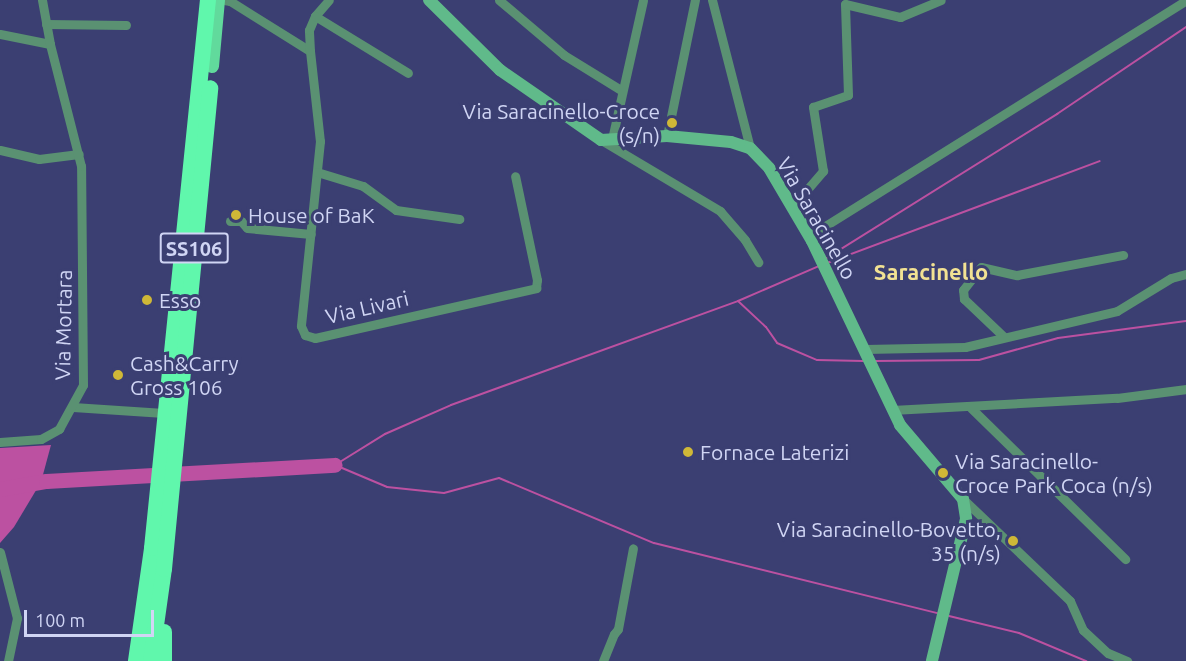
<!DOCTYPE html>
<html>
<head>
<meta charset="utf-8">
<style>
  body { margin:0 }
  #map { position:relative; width:1186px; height:661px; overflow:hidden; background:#3b3f72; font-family:Ubuntu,sans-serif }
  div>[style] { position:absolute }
  .water>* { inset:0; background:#bc51a1 }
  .stream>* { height:2px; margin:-1px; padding:0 1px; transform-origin:1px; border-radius:1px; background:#bc51a1 }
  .river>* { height:15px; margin:-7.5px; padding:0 7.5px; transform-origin:7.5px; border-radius:7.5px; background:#bc51a1 }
  .street>* { height:9px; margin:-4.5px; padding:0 4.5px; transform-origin:4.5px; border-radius:4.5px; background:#5a9172 }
  .secondary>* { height:12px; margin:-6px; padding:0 6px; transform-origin:6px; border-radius:6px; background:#60ba8a }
  .primary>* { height:14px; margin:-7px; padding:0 7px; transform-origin:7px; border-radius:7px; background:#61da9c }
  .highway>* { height:16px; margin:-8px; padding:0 8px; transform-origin:8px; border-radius:8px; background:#60f7ac }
  .dots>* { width:16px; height:16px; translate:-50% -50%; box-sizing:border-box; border:3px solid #3b3f72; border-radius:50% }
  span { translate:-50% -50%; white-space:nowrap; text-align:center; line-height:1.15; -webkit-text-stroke:6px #3b3f72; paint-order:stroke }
  .shield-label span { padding:2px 4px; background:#3b3f72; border:2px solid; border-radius:4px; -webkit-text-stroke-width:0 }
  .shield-label { font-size:20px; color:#d0d5f4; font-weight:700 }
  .poi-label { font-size:21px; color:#d0d5f4 }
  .right { translate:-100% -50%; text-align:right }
  .left { translate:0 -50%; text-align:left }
  .street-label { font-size:21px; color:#d0d5f4 }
  .neighbourhood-label { font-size:22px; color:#f2e293; font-weight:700 }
  .scale { position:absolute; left:24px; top:610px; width:130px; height:27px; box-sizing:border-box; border:3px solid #d0d5f4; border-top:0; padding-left:8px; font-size:18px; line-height:21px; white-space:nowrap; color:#d0d5f4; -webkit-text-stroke:4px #3b3f72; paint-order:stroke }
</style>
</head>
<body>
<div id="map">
  <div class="water">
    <div style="clip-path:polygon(51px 445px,41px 482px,14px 527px,0 543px,0 448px)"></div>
  </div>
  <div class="stream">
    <div style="left:825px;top:259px;width:274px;rotate:-32deg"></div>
    <div style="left:1057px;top:114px;width:156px;rotate:-34deg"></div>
    <div style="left:827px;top:263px;width:291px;rotate:-20.5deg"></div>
    <div style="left:738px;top:301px;width:38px;rotate:43deg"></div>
    <div style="left:766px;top:327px;width:19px;rotate:55deg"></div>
    <div style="left:777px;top:343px;width:43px;rotate:23deg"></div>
    <div style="left:817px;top:360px;width:46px;rotate:1.2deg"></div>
    <div style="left:875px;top:361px;width:104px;rotate:-0.6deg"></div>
    <div style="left:979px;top:360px;width:82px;rotate:-15.6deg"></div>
    <div style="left:1058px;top:338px;width:129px;rotate:-7.6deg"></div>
    <div style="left:335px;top:465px;width:59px;rotate:-31.8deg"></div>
    <div style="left:385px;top:434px;width:72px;rotate:-23.7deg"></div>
    <div style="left:451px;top:405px;width:305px;rotate:-19.9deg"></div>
    <div style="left:738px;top:301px;width:88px;rotate:-23.4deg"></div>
    <div style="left:335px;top:465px;width:56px;rotate:22.9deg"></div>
    <div style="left:387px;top:487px;width:57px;rotate:6deg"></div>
    <div style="left:444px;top:493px;width:57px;rotate:-15.3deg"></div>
    <div style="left:499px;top:478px;width:168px;rotate:22.8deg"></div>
    <div style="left:654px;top:543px;width:295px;rotate:13.9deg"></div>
    <div style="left:949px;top:616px;width:72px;rotate:13.7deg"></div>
    <div style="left:1019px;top:633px;width:73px;rotate:22.7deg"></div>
  </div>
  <div class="river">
    <div style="left:0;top:489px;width:47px;rotate:-9.9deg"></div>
    <div style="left:46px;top:481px;width:289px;rotate:-3.2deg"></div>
  </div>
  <div class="street">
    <div style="left:224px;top:0;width:6px;rotate:9deg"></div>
    <div style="left:230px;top:1px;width:94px;rotate:32deg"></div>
    <div style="left:310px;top:51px;width:91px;rotate:83.7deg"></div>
    <div style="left:320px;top:141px;width:186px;rotate:95.9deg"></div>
    <div style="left:301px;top:326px;width:10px;rotate:66deg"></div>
    <div style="left:305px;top:335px;width:10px;rotate:17deg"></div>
    <div style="left:315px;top:338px;width:227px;rotate:-12.7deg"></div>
    <div style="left:536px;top:288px;width:8px;rotate:-83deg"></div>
    <div style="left:537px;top:280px;width:106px;rotate:-101.9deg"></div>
    <div style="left:499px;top:0;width:85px;rotate:40.2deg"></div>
    <div style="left:564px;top:55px;width:67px;rotate:31.6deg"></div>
    <div style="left:712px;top:0;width:153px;rotate:75.6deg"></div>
    <div style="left:315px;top:16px;width:21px;rotate:-49deg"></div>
    <div style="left:46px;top:24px;width:80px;rotate:0.7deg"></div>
    <div style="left:0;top:34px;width:51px;rotate:11.3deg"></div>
    <div style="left:310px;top:51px;width:21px;rotate:-93deg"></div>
    <div style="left:309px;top:30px;width:15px;rotate:-67deg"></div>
    <div style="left:315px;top:16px;width:109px;rotate:31.5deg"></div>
    <div style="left:667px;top:136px;width:139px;rotate:-78.4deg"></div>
    <div style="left:612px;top:139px;width:142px;rotate:-77.4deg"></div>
    <div style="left:601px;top:140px;width:139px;rotate:30.8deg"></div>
    <div style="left:720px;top:211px;width:38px;rotate:49deg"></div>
    <div style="left:745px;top:240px;width:26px;rotate:59deg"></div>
    <div style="left:0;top:150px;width:40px;rotate:13deg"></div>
    <div style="left:39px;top:159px;width:40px;rotate:-7.1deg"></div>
    <div style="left:317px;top:172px;width:48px;rotate:16.9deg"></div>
    <div style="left:363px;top:186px;width:41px;rotate:36deg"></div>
    <div style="left:396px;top:210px;width:64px;rotate:8.1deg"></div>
    <div style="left:792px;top:207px;width:48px;rotate:-49.3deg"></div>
    <div style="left:823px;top:171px;width:65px;rotate:-98.9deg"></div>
    <div style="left:813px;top:107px;width:37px;rotate:-19deg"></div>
    <div style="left:848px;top:95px;width:91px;rotate:-91.9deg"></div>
    <div style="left:845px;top:4px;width:57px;rotate:13.3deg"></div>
    <div style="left:900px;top:17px;width:44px;rotate:-22.5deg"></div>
    <div style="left:230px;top:221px;width:11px"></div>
    <div style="left:241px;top:221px;width:9px;rotate:49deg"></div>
    <div style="left:247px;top:228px;width:64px;rotate:5.4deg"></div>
    <div style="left:809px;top:236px;width:445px;rotate:-32deg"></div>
    <div style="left:1003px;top:336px;width:54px;rotate:-136.5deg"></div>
    <div style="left:964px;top:299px;width:9px;rotate:-96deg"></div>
    <div style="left:963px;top:290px;width:29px;rotate:-52deg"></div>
    <div style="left:981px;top:267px;width:37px;rotate:13deg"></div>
    <div style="left:1017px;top:275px;width:108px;rotate:-10.7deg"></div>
    <div style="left:865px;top:349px;width:100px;rotate:-1.1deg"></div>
    <div style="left:965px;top:347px;width:156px;rotate:-13.3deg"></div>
    <div style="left:1117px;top:311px;width:63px;rotate:-31.4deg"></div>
    <div style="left:1171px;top:278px;width:16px;rotate:-15deg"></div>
    <div style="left:73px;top:407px;width:91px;rotate:3.8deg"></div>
    <div style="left:971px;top:408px;width:216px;rotate:44.4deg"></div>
    <div style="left:892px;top:410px;width:225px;rotate:-3.1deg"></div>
    <div style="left:1117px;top:398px;width:70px;rotate:-7.4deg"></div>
    <div style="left:0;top:442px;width:41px;rotate:-4.2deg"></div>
    <div style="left:41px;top:439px;width:21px;rotate:-29deg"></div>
    <div style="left:59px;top:429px;width:50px;rotate:-61.4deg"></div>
    <div style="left:83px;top:385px;width:219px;rotate:-90.5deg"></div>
    <div style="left:81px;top:166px;width:126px;rotate:-104.3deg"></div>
    <div style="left:50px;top:44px;width:45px;rotate:-100.3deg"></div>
    <div style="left:963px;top:499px;width:148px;rotate:43.6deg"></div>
    <div style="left:1070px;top:601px;width:32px;rotate:66deg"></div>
    <div style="left:1083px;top:630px;width:34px;rotate:43deg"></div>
    <div style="left:1108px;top:653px;width:21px;rotate:23deg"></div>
    <div style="left:0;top:552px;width:68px;rotate:75.6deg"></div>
    <div style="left:17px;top:618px;width:44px;rotate:101.8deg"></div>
    <div style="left:603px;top:661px;width:29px;rotate:-68deg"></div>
    <div style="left:614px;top:634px;width:6px;rotate:-51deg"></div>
    <div style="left:618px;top:629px;width:82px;rotate:-79.5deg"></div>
  </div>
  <div class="secondary">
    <div style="left:429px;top:0;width:100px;rotate:44.6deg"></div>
    <div style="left:500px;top:70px;width:123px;rotate:34.7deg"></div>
    <div style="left:601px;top:140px;width:66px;rotate:-3.5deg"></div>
    <div style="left:667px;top:136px;width:64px;rotate:5.4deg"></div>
    <div style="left:731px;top:142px;width:20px;rotate:18deg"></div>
    <div style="left:750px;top:148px;width:28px;rotate:46deg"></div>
    <div style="left:769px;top:168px;width:85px;rotate:59.5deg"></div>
    <div style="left:812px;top:241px;width:204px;rotate:64.4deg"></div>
    <div style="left:900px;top:425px;width:97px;rotate:49.6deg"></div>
    <div style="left:963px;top:499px;width:20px;rotate:81deg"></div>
    <div style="left:966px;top:519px;width:146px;rotate:103.5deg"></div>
  </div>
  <div class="primary">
    <div style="left:212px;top:66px;width:66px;rotate:-84.8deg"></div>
  </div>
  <div class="highway">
    <div style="left:136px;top:661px;width:114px;rotate:-81.9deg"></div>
    <div style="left:152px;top:548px;width:551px;rotate:-84.17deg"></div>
    <div style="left:151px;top:661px;width:93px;rotate:-82deg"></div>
    <div style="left:164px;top:569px;width:483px;rotate:-84.5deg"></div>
    <div style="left:164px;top:661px;width:29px;rotate:-90deg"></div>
  </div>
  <div class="dots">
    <div style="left:672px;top:123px;background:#cfb837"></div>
    <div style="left:236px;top:215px;background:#cfb837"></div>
    <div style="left:147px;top:300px;background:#cfb837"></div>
    <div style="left:118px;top:375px;background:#cfb837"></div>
    <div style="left:688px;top:452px;background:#cfb837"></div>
    <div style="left:943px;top:473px;background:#cfb837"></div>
    <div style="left:1013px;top:541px;background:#cfb837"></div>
  </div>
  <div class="shield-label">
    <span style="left:194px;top:248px">SS106</span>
  </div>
  <div class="poi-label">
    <span class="right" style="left:660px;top:123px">Via Saracinello-Croce<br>(s/n)</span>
    <span class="left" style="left:248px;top:215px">House of BaK</span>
    <span class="left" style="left:159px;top:300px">Esso</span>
    <span class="left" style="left:130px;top:375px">Cash&amp;Carry<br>Gross 106</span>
    <span class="left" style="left:700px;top:452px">Fornace Laterizi</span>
    <span class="left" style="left:955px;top:473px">Via Saracinello-<br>Croce Park Coca (n/s)</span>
    <span class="right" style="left:1001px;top:541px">Via Saracinello-Bovetto,<br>35 (n/s)</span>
  </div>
  <div class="street-label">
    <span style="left:817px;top:218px;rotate:60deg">Via Saracinello</span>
    <span style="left:367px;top:307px;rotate:-13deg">Via Livari</span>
    <span style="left:63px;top:325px;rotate:-89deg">Via Mortara</span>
  </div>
  <div class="neighbourhood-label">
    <span style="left:931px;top:272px">Saracinello</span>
  </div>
  <div class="scale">100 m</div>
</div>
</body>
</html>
